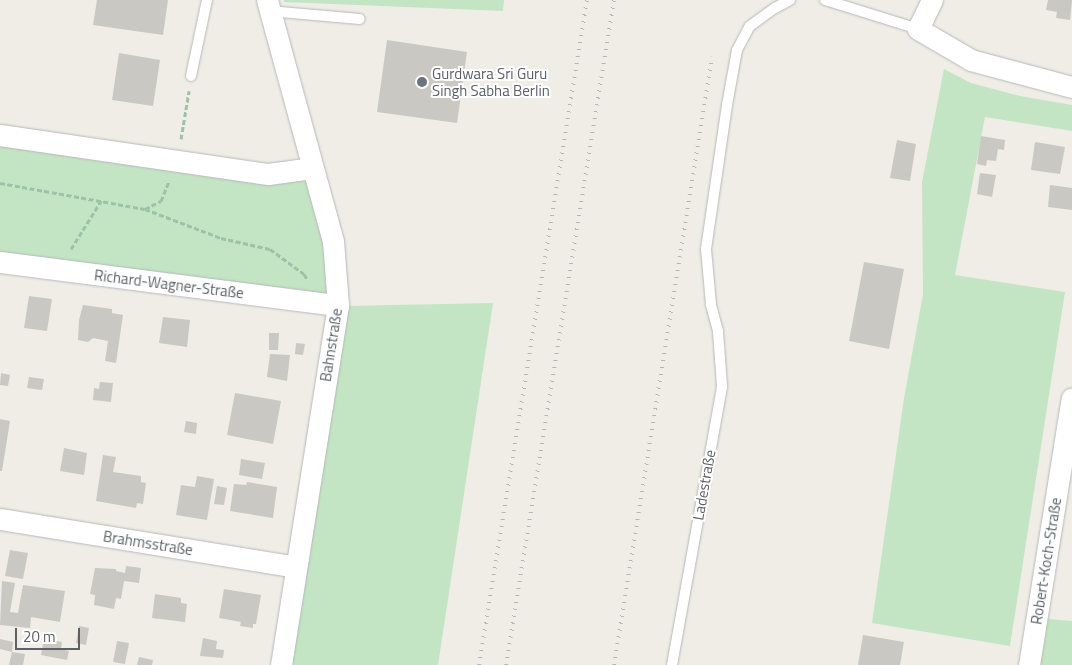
<!DOCTYPE html>
<html>
<head>
<meta charset="utf-8">
<style>
  body { margin:0 }
  #map { position:relative; width:1072px; height:665px; overflow:hidden; background:#efede6; font-family:"Titillium Web",sans-serif }
  div>[style] { position:absolute }
  .green>* { inset:0; background:#c4e5c4 }
  .building>* { inset:0; background:#cac8c2 }
  .path>* { height:3px; margin-top:-1.5px; transform-origin:0; background:repeating-linear-gradient(90deg,#9cc3a7 0 5px,transparent 0 7.5px) }
  .roads { filter:drop-shadow(0 0 1px #b6b8bb) drop-shadow(0 0 1px #b6b8bb) }
  .service>* { height:10px; margin:-5px; padding:0 5px; transform-origin:5px; border-radius:5px; background:#fff }
  .minor>* { height:21px; margin:-10.5px; padding:0 10.5px; transform-origin:10.5px; border-radius:10.5px; background:#fff }
  .rail>* { height:4px; margin-top:-2px; transform-origin:0; background:repeating-linear-gradient(90deg,#b4b5b5 0 1px,transparent 0 7px) }
  .dots>* { width:14px; height:14px; translate:-50% -50%; box-sizing:border-box; border:2px solid #fff; border-radius:50% }
  span { translate:-50% -50%; white-space:nowrap; text-align:center; line-height:1.15; -webkit-text-stroke:4px #fff; paint-order:stroke }
  .worship-label { font-size:15px; color:#5b616d }
  .left { translate:0 -50%; text-align:left }
  .street-label { font-size:15px; color:#5d6165 }
  .scale { position:absolute; left:15px; top:628px; width:65px; height:22px; box-sizing:border-box; border:2px solid #5d6165; border-top:0; padding-left:6px; font-size:15px; line-height:18px; white-space:nowrap; color:#5d6165; -webkit-text-stroke:4px #fff; paint-order:stroke }
</style>
</head>
<body>
<div id="map">
  <div class="green">
    <div style="clip-path:polygon(284px 0,504px 0,503px 11px,284px 2px)"></div>
    <div style="clip-path:polygon(944px 69px,971px 83px,1020px 96px,1072px 105px,1072px 131px,985px 117px,955px 275px,1065px 292px,1010px 646px,872px 623px,904px 398px,923px 294px,922px 182px)"></div>
    <div style="clip-path:polygon(0 135px,178px 161px,312px 168px,333px 241px,325px 284px,338px 305px,0 262px)"></div>
    <div style="clip-path:polygon(493px 303px,438px 665px,281px 665px,345px 306px)"></div>
    <div style="clip-path:polygon(1036px 618px,1072px 621px,1072px 665px,1029px 665px)"></div>
  </div>
  <div class="building">
    <div style="clip-path:polygon(97px 0,168px 0,163px 35px,93px 25px)"></div>
    <div style="clip-path:polygon(1048px 0,1072px 0,1070px 20px,1056px 18px,1057px 12px,1046px 10px)"></div>
    <div style="clip-path:polygon(387px 40px,467px 52px,457px 123px,377px 112px)"></div>
    <div style="clip-path:polygon(119px 53px,160px 60px,153px 106px,112px 100px)"></div>
    <div style="clip-path:polygon(981px 136px,1005px 140px,1004px 150px,998px 149px,996px 161px,987px 160px,986px 166px,977px 164px)"></div>
    <div style="clip-path:polygon(897px 140px,916px 144px,910px 181px,890px 178px)"></div>
    <div style="clip-path:polygon(1035px 142px,1065px 147px,1060px 174px,1031px 170px)"></div>
    <div style="clip-path:polygon(980px 173px,996px 175px,992px 197px,977px 194px)"></div>
    <div style="clip-path:polygon(1050px 185px,1072px 188px,1072px 210px,1048px 207px)"></div>
    <div style="clip-path:polygon(864px 262px,904px 269px,889px 349px,849px 341px)"></div>
    <div style="clip-path:polygon(29px 296px,52px 299px,47px 331px,24px 328px)"></div>
    <div style="clip-path:polygon(83px 305px,112px 309px,112px 313px,123px 315px,116px 363px,105px 361px,108px 341px,93px 338px,88px 342px,78px 340px,79px 320px)"></div>
    <div style="clip-path:polygon(163px 317px,190px 320px,187px 347px,159px 343px)"></div>
    <div style="clip-path:polygon(269px 333px,279px 333px,278px 350px,269px 350px)"></div>
    <div style="clip-path:polygon(296px 343px,305px 344px,303px 355px,295px 354px)"></div>
    <div style="clip-path:polygon(270px 354px,290px 355px,287px 381px,267px 377px)"></div>
    <div style="clip-path:polygon(1px 373px,10px 375px,8px 386px,0 385px)"></div>
    <div style="clip-path:polygon(29px 377px,44px 379px,42px 390px,27px 388px)"></div>
    <div style="clip-path:polygon(100px 382px,113px 383px,111px 402px,93px 400px,94px 388px,99px 389px)"></div>
    <div style="clip-path:polygon(235px 393px,281px 401px,273px 444px,227px 435px)"></div>
    <div style="clip-path:polygon(0 419px,10px 421px,2px 471px,0 471px)"></div>
    <div style="clip-path:polygon(186px 421px,197px 423px,196px 434px,184px 432px)"></div>
    <div style="clip-path:polygon(64px 448px,87px 453px,84px 475px,60px 471px)"></div>
    <div style="clip-path:polygon(103px 455px,116px 457px,113px 472px,141px 476px,141px 482px,146px 483px,143px 504px,137px 503px,136px 508px,96px 501px)"></div>
    <div style="clip-path:polygon(241px 459px,265px 463px,262px 479px,239px 475px)"></div>
    <div style="clip-path:polygon(197px 476px,214px 479px,207px 520px,176px 515px,181px 485px,195px 487px)"></div>
    <div style="clip-path:polygon(247px 482px,277px 487px,273px 518px,230px 511px,234px 484px,246px 485px)"></div>
    <div style="clip-path:polygon(217px 486px,227px 488px,224px 505px,214px 504px)"></div>
    <div style="clip-path:polygon(10px 550px,28px 553px,23px 579px,5px 576px)"></div>
    <div style="clip-path:polygon(126px 566px,141px 568px,139px 583px,124px 581px,121px 599px,116px 598px,114px 609px,94px 605px,95px 595px,90px 594px,95px 568px,116px 569px,116px 571px,125px 573px)"></div>
    <div style="clip-path:polygon(2px 581px,15px 583px,10px 612px,18px 613px,23px 585px,65px 591px,60px 622px,31px 617px,30px 628px,0 625px)"></div>
    <div style="clip-path:polygon(224px 589px,261px 595px,256px 624px,253px 624px,253px 628px,240px 626px,241px 622px,219px 618px)"></div>
    <div style="clip-path:polygon(155px 594px,181px 598px,181px 603px,187px 604px,185px 622px,152px 618px)"></div>
    <div style="clip-path:polygon(79px 626px,89px 628px,86px 645px,76px 643px)"></div>
    <div style="clip-path:polygon(863px 635px,904px 642px,900px 665px,858px 665px)"></div>
    <div style="clip-path:polygon(203px 638px,217px 641px,216px 649px,224px 650px,223px 658px,200px 656px)"></div>
    <div style="clip-path:polygon(0 639px,13px 642px,12px 652px,0 649px)"></div>
    <div style="clip-path:polygon(44px 639px,62px 642px,61px 649px,69px 651px,67px 660px,41px 655px)"></div>
    <div style="clip-path:polygon(117px 641px,129px 643px,125px 664px,113px 662px)"></div>
    <div style="clip-path:polygon(12px 652px,25px 654px,23px 665px,9px 665px)"></div>
    <div style="clip-path:polygon(139px 657px,153px 660px,152px 665px,137px 665px)"></div>
  </div>
  <div class="path">
    <div style="left:181px;top:139px;width:49px;rotate:-80.5deg"></div>
    <div style="left:0;top:183px;width:147px;rotate:10.2deg"></div>
    <div style="left:145px;top:209px;width:81px;rotate:20.9deg"></div>
    <div style="left:221px;top:238px;width:50px;rotate:12.7deg"></div>
    <div style="left:270px;top:249px;width:42px;rotate:36.3deg"></div>
    <div style="left:304px;top:274px;width:6px;rotate:59deg"></div>
    <div style="left:145px;top:209px;width:18px;rotate:-27deg"></div>
    <div style="left:161px;top:201px;width:22px;rotate:-68deg"></div>
    <div style="left:71px;top:249px;width:57px;rotate:-58deg"></div>
  </div>
  <div class="roads">
    <div class="service">
      <div style="left:825px;top:0;width:97px;rotate:17.3deg"></div>
      <div style="left:269px;top:11px;width:91px;rotate:5deg"></div>
      <div style="left:191px;top:76px;width:78px;rotate:-78.1deg"></div>
      <div style="left:672px;top:665px;width:283px;rotate:-79.8deg"></div>
      <div style="left:722px;top:386px;width:55px;rotate:-94.2deg"></div>
      <div style="left:718px;top:331px;width:28px;rotate:-105deg"></div>
      <div style="left:711px;top:304px;width:55px;rotate:-95.2deg"></div>
      <div style="left:706px;top:249px;width:146px;rotate:-81.7deg"></div>
      <div style="left:727px;top:105px;width:56px;rotate:-79.7deg"></div>
      <div style="left:737px;top:50px;width:27px;rotate:-62deg"></div>
      <div style="left:750px;top:26px;width:31px;rotate:-36deg"></div>
      <div style="left:775px;top:8px;width:17px;rotate:-28deg"></div>
    </div>
    <div class="minor">
      <div style="left:267px;top:0;width:250px;rotate:74.7deg"></div>
      <div style="left:333px;top:241px;width:64px;rotate:85.5deg"></div>
      <div style="left:338px;top:305px;width:364px;rotate:99deg"></div>
      <div style="left:932px;top:0;width:32px;rotate:116deg"></div>
      <div style="left:918px;top:29px;width:61px;rotate:30.3deg"></div>
      <div style="left:971px;top:60px;width:105px;rotate:15deg"></div>
      <div style="left:0;top:135px;width:271px;rotate:8.3deg"></div>
      <div style="left:268px;top:174px;width:44px;rotate:-7.8deg"></div>
      <div style="left:0;top:262px;width:341px;rotate:7.3deg"></div>
      <div style="left:0;top:519px;width:299px;rotate:9.2deg"></div>
      <div style="left:1029px;top:665px;width:270px;rotate:-80.9deg"></div>
    </div>
  </div>
  <div class="rail">
    <div style="left:479px;top:665px;width:674px;rotate:-80.78deg"></div>
    <div style="left:506px;top:665px;width:674px;rotate:-80.78deg"></div>
    <div style="left:614px;top:665px;width:616px;rotate:-80.84deg"></div>
  </div>
  <div class="dots">
    <div style="left:422px;top:82px;background:#6b7280"></div>
  </div>
  <div class="worship-label">
    <span class="left" style="left:432px;top:82px">Gurdwara Sri Guru<br>Singh Sabha Berlin</span>
  </div>
  <div class="street-label">
    <span style="left:169px;top:284px;rotate:7deg">Richard-Wagner-Straße</span>
    <span style="left:331px;top:345px;rotate:-81deg">Bahnstraße</span>
    <span style="left:704px;top:485px;rotate:-80deg">Ladestraße</span>
    <span style="left:148px;top:543px;rotate:9deg">Brahmsstraße</span>
    <span style="left:1046px;top:561px;rotate:-81deg">Robert-Koch-Straße</span>
  </div>
  <div class="scale">20 m</div>
</div>
</body>
</html>
